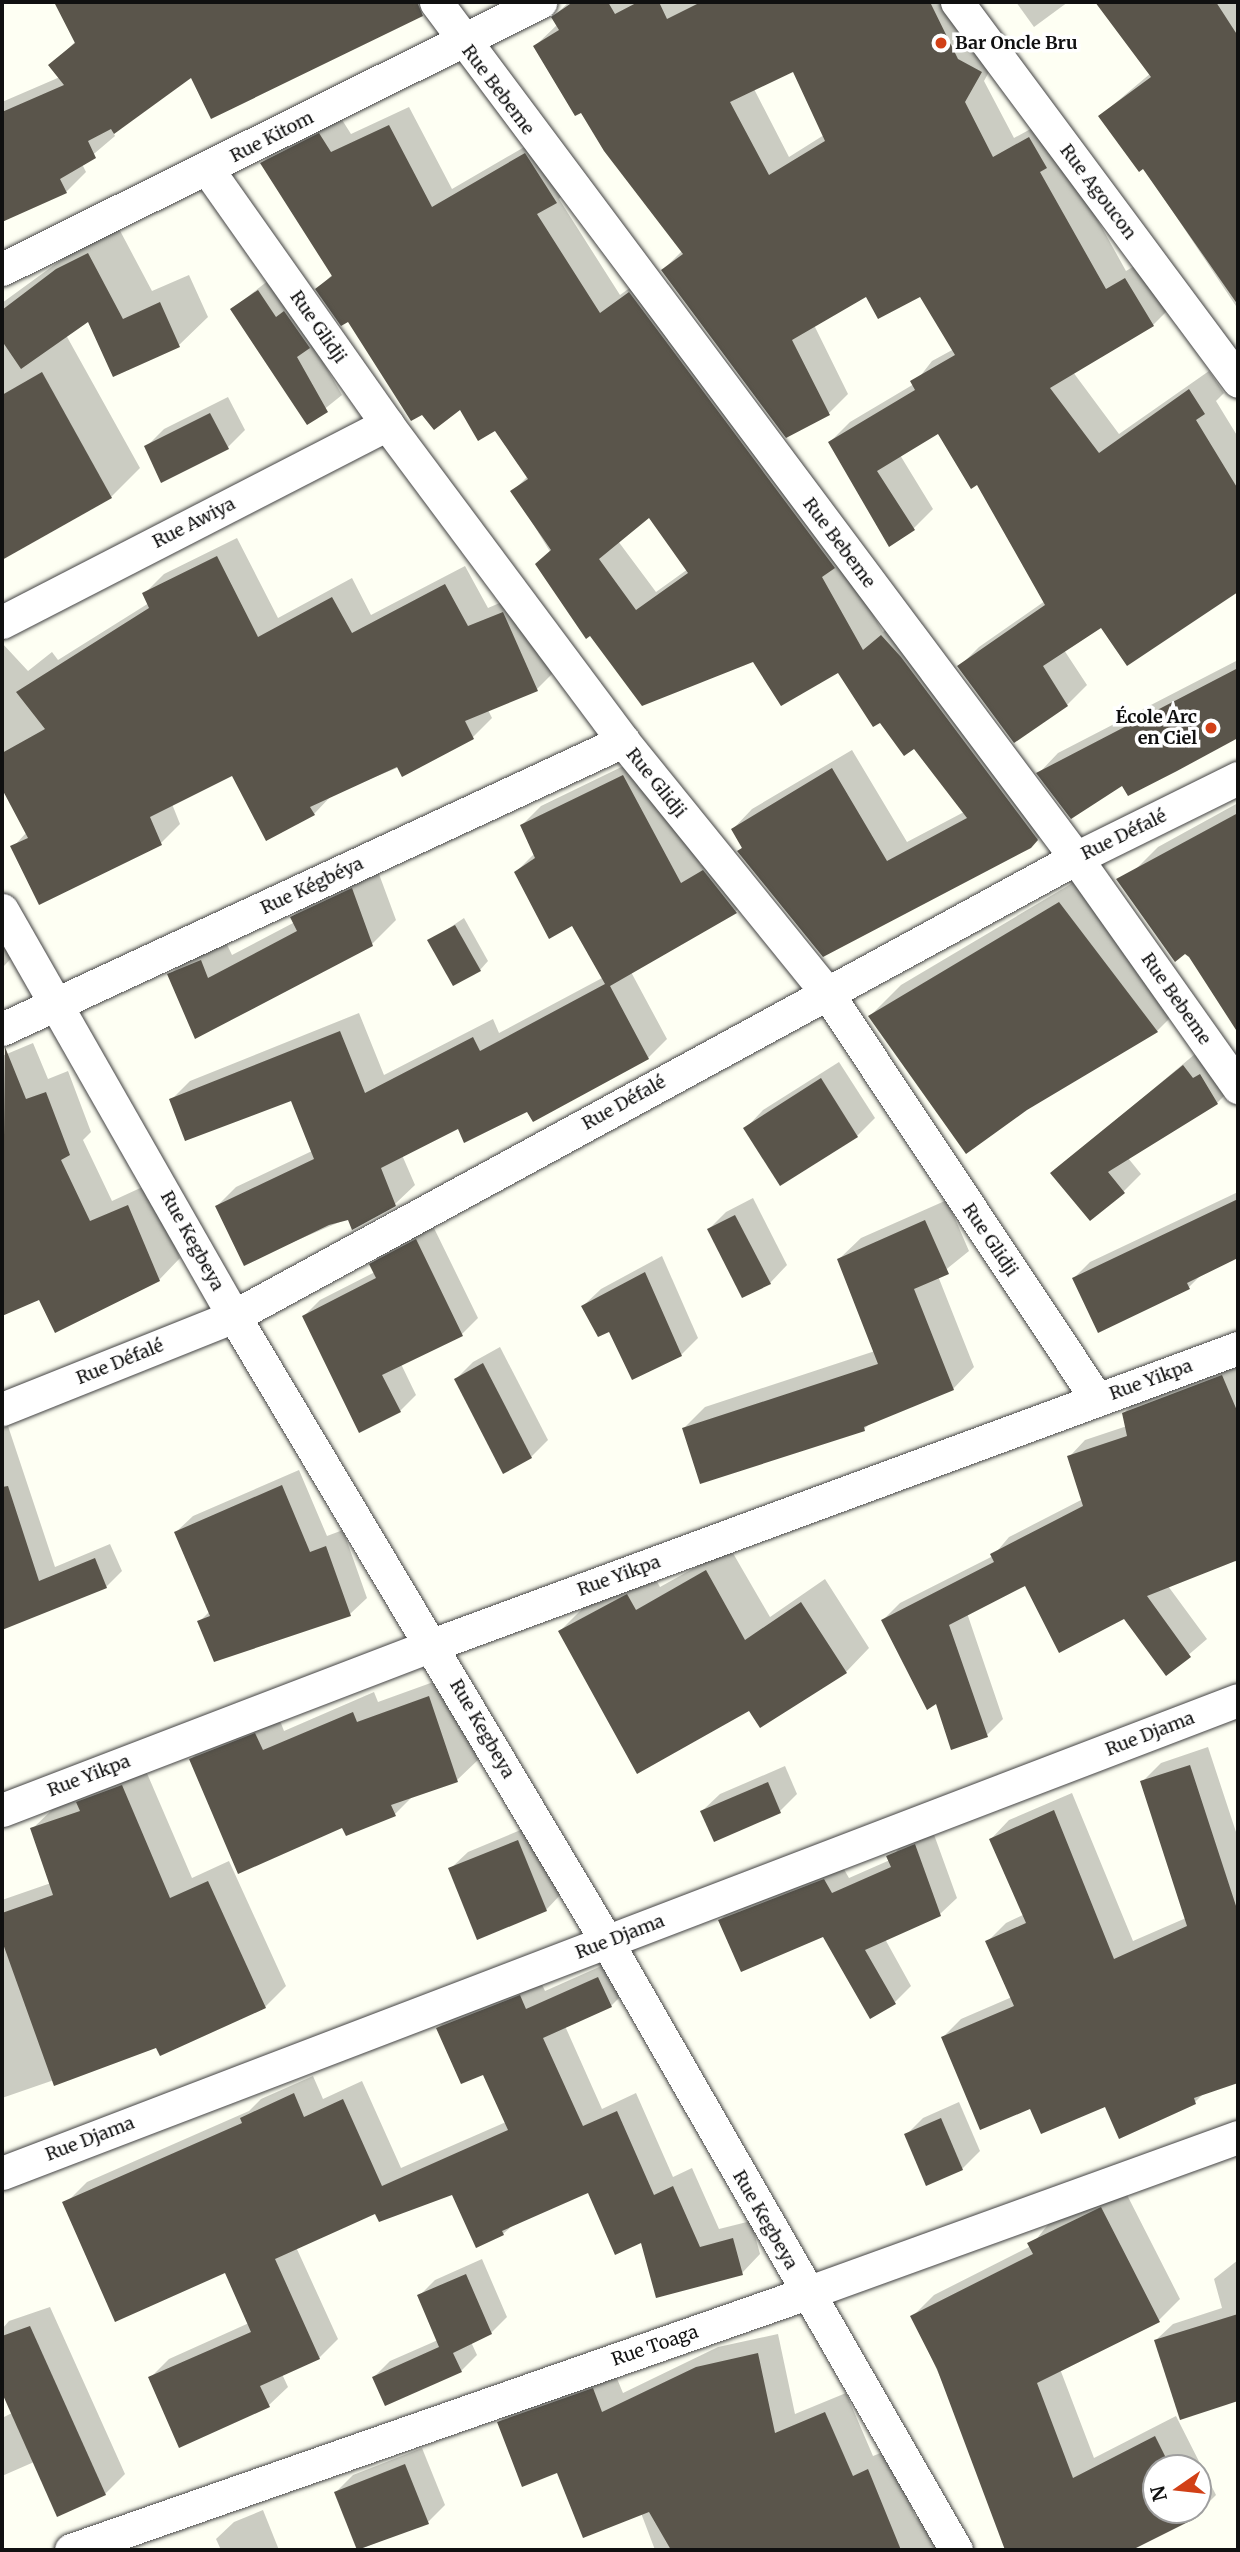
<!DOCTYPE html>
<html>
<head>
<meta charset="utf-8">
<style>
  body { margin:0 }
  #map { position:relative; width:1240px; height:2552px; overflow:hidden; background:#fefff3; font-family:Merriweather,serif }
  div>[style] { position:absolute }
  .shadow>* { inset:0; background:#0003 }
  .building>* { inset:0; background:#5a554b }
  .roads { filter:drop-shadow(0 0 2px #434343) drop-shadow(0 0 2px #434343) }
  .street>* { height:33px; margin:-16.5px; padding:0 16.5px; transform-origin:16.5px; border-radius:16.5px; background:#fff }
  .dots>* { width:19px; height:19px; translate:-50% -50%; box-sizing:border-box; border:4px solid #fff; border-radius:50% }
  span { translate:-50% -50%; white-space:nowrap; text-align:center; line-height:1.15; -webkit-text-stroke:7px #fff; paint-order:stroke }
  .poi-label { font-size:18px; color:#101010; font-weight:700 }
  .left { translate:0 -50%; text-align:left }
  .right { translate:-100% -50%; text-align:right }
  .street-label { font-size:18px; color:#101010 }
  .frame { position:absolute; inset:0; border:4px solid #101010; pointer-events:none }
  .north { position:absolute; left:1142px; top:2454px; width:70px; height:70px; box-sizing:border-box; background:#fff; border:2px solid #9f9f9f; border-radius:50%; rotate:256deg; font-size:19px; font-weight:700; line-height:28px; text-align:center; color:#101010 }
  .north::after { content:''; display:block; margin:auto; width:24px; height:32px; background:#d24017; clip-path:polygon(50% 0,100% 100%,50% 72%,0 100%) }
</style>
</head>
<body>
<div id="map">
  <div class="shadow">
    <div style="clip-path:polygon(56px 2px,434px 2px,419px 16px,191px 75px,113px 132px,115px 136px,82px 164px,86px 172px,66px 192px,2px 220px,2px 102px,60px 77px,51px 65px,76px 41px)"></div>
    <div style="clip-path:polygon(evenodd,569px 2px,959px 2px,1000px 52px,984px 81px,1014px 138px,1049px 119px,1060px 152px,1126px 271px,1146px 259px,1173px 305px,1153px 325px,1073px 372px,1119px 434px,1209px 371px,1224px 393px,1216px 401px,1238px 437px,1238px 590px,1128px 664px,1101px 626px,1064px 650px,1087px 685px,1067px 705px,959px 667px,979px 647px,1045px 601px,978px 483px,939px 431px,900px 455px,933px 509px,913px 529px,830px 442px,850px 422px,914px 384px,932px 361px,954px 349px,920px 294px,867px 295px,814px 325px,848px 394px,828px 414px,663px 270px,682px 251px,535px 46px,558px 24px,553px 17px,569px 2px,794px 70px,824px 135px,789px 157px,754px 89px,794px 70px)"></div>
    <div style="clip-path:polygon(1016px 2px,1068px 2px,1034px 27px)"></div>
    <div style="clip-path:polygon(1097px 2px,1238px 2px,1238px 309px,1143px 167px,1100px 116px,1151px 73px)"></div>
    <div style="clip-path:polygon(evenodd,409px 107px,452px 189px,545px 135px,575px 182px,559px 199px,620px 295px,649px 274px,841px 559px,883px 632px,902px 617px,1050px 827px,1030px 847px,823px 955px,739px 851px,743px 846px,733px 829px,752px 809px,852px 750px,907px 842px,964px 812px,914px 746px,880px 720px,838px 670px,753px 660px,643px 704px,513px 491px,528px 476px,495px 428px,460px 407px,422px 412px,348px 319px,317px 289px,333px 274px,262px 163px,281px 144px,339px 115px,351px 134px,409px 107px,649px 515px,688px 569px,656px 592px,618px 541px,649px 515px)"></div>
    <div style="clip-path:polygon(117px 225px,152px 291px,189px 275px,208px 317px,179px 345px,89px 319px,66px 335px,140px 468px,111px 497px,2px 558px,2px 303px,87px 241px)"></div>
    <div style="clip-path:polygon(274px 276px,342px 395px,307px 423px,232px 309px)"></div>
    <div style="clip-path:polygon(228px 397px,245px 430px,228px 447px,146px 447px,164px 429px)"></div>
    <div style="clip-path:polygon(237px 538px,278px 618px,352px 578px,371px 615px,465px 566px,488px 608px,523px 593px,556px 670px,537px 689px,488px 710px,492px 718px,473px 737px,333px 794px,314px 814px,233px 773px,172px 804px,180px 824px,161px 843px,13px 847px,27px 832px,2px 786px,2px 643px,28px 671px,52px 652px,58px 660px,149px 603px,144px 594px,164px 574px)"></div>
    <div style="clip-path:polygon(1238px 660px,1238px 737px,1128px 794px,1123px 783px,1039px 773px,1058px 753px)"></div>
    <div style="clip-path:polygon(642px 757px,701px 865px,723px 853px,755px 893px,736px 911px,631px 972px,667px 1039px,648px 1058px,528px 1110px,459px 1127px,402px 1155px,415px 1185px,395px 1204px,353px 1227px,349px 1218px,244px 1263px,217px 1206px,236px 1187px,312px 1151px,292px 1099px,171px 1100px,190px 1081px,359px 1013px,384px 1075px,493px 1019px,499px 1033px,604px 977px,573px 924px,516px 872px,535px 853px,522px 825px,541px 806px)"></div>
    <div style="clip-path:polygon(1238px 803px,1238px 1024px,1134px 871px,1158px 847px)"></div>
    <div style="clip-path:polygon(376px 866px,396px 920px,372px 944px,196px 1036px,170px 975px,193px 951px,224px 938px,232px 955px,295px 922px,292px 917px,316px 893px)"></div>
    <div style="clip-path:polygon(1091px 872px,1188px 1000px,1157px 1031px,870px 1016px,901px 985px)"></div>
    <div style="clip-path:polygon(2px 905px,22px 947px,2px 968px)"></div>
    <div style="clip-path:polygon(464px 918px,488px 961px,480px 970px,430px 941px)"></div>
    <div style="clip-path:polygon(33px 1043px,48px 1079px,68px 1071px,91px 1132px,83px 1140px,112px 1201px,149px 1184px,180px 1258px,159px 1280px,40px 1298px,2px 1314px,2px 1056px)"></div>
    <div style="clip-path:polygon(1201px 1049px,1234px 1086px,1217px 1103px,1128px 1158px,1141px 1174px,1123px 1192px,1053px 1173px)"></div>
    <div style="clip-path:polygon(839px 1062px,875px 1118px,857px 1136px,781px 1184px,746px 1128px,763px 1110px)"></div>
    <div style="clip-path:polygon(1238px 1192px,1238px 1256px,1203px 1273px,1189px 1287px,1074px 1278px,1090px 1262px)"></div>
    <div style="clip-path:polygon(753px 1198px,787px 1265px,770px 1283px,709px 1229px,726px 1212px)"></div>
    <div style="clip-path:polygon(947px 1200px,969px 1251px,938px 1276px,974px 1367px,953px 1389px,872px 1422px,864px 1429px,684px 1428px,705px 1407px,875px 1351px,839px 1259px,861px 1238px)"></div>
    <div style="clip-path:polygon(432px 1224px,478px 1318px,462px 1334px,401px 1364px,416px 1395px,400px 1411px,304px 1316px,320px 1300px,375px 1272px,371px 1265px,387px 1249px)"></div>
    <div style="clip-path:polygon(662px 1256px,698px 1338px,681px 1355px,583px 1306px,601px 1289px)"></div>
    <div style="clip-path:polygon(500px 1347px,548px 1440px,531px 1457px,456px 1379px,473px 1362px)"></div>
    <div style="clip-path:polygon(1238px 1359px,1238px 1568px,1235px 1560px,1168px 1586px,1207px 1639px,1166px 1674px,1125px 1617px,1025px 1583px,967px 1613px,1003px 1719px,987px 1735px,937px 1702px,883px 1620px,900px 1603px,993px 1556px,1009px 1537px,1083px 1499px,1069px 1457px,1085px 1440px,1127px 1426px,1124px 1413px,1140px 1396px)"></div>
    <div style="clip-path:polygon(8px 1426px,55px 1567px,110px 1544px,122px 1571px,106px 1587px,2px 1626px,2px 1428px)"></div>
    <div style="clip-path:polygon(299px 1470px,327px 1536px,343px 1530px,367px 1598px,350px 1614px,200px 1621px,210px 1611px,176px 1532px,193px 1516px)"></div>
    <div style="clip-path:polygon(730px 1548px,770px 1617px,825px 1579px,869px 1648px,846px 1672px,749px 1709px,560px 1631px,584px 1607px,651px 1571px,660px 1587px)"></div>
    <div style="clip-path:polygon(450px 1676px,479px 1759px,457px 1780px,413px 1796px,395px 1814px,343px 1826px,191px 1759px,212px 1738px,277px 1713px,284px 1731px,374px 1692px,378px 1702px)"></div>
    <div style="clip-path:polygon(1208px 1747px,1238px 1838px,1238px 2081px,1205px 2092px,1195px 2102px,1031px 2107px,943px 2037px,961px 2019px,1012px 1997px,988px 1941px,1006px 1923px,1025px 1914px,991px 1839px,1009px 1820px,1072px 1793px,1133px 1941px,1186px 1918px,1142px 1782px,1161px 1763px)"></div>
    <div style="clip-path:polygon(143px 1764px,192px 1878px,229px 1861px,286px 1986px,265px 2007px,2px 2098px,2px 1900px,51px 1883px,32px 1829px,54px 1808px,83px 1797px,99px 1781px)"></div>
    <div style="clip-path:polygon(785px 1766px,797px 1794px,780px 1811px,702px 1811px,720px 1794px)"></div>
    <div style="clip-path:polygon(535px 1824px,563px 1892px,546px 1910px,450px 1869px,468px 1852px)"></div>
    <div style="clip-path:polygon(932px 1829px,957px 1898px,940px 1914px,885px 1939px,911px 1986px,895px 2002px,823px 1935px,720px 1920px,737px 1903px,841px 1864px,849px 1878px,890px 1860px,905px 1840px)"></div>
    <div style="clip-path:polygon(617px 1959px,630px 1987px,611px 2006px,565px 2026px,602px 2109px,636px 2093px,673px 2177px,692px 2168px,719px 2229px,751px 2221px,760px 2254px,742px 2273px,642px 2241px,589px 2190px,514px 2224px,503px 2234px,453px 2193px,376px 2212px,296px 2247px,338px 2339px,319px 2358px,282px 2374px,288px 2387px,269px 2405px,150px 2378px,169px 2359px,249px 2323px,226px 2271px,68px 2201px,87px 2182px,249px 2111px,261px 2099px,313px 2076px,323px 2099px,362px 2081px,401px 2168px,506px 2122px,484px 2072px,438px 2028px,457px 2009px,539px 1978px,545px 1991px)"></div>
    <div style="clip-path:polygon(959px 2102px,980px 2151px,962px 2169px,906px 2135px,923px 2118px)"></div>
    <div style="clip-path:polygon(evenodd,1123px 2187px,1180px 2299px,1159px 2320px,1060px 2369px,1094px 2458px,1176px 2416px,1216px 2495px,1195px 2516px,1128px 2550px,1017px 2550px,913px 2316px,934px 2295px,1031px 2246px,1050px 2222px,1123px 2187px,1156px 2468px,1198px 2468px,1198px 2510px,1156px 2510px,1156px 2468px)"></div>
    <div style="clip-path:polygon(482px 2259px,507px 2317px,491px 2333px,471px 2342px,477px 2355px,461px 2371px,374px 2377px,390px 2361px,438px 2340px,419px 2296px,435px 2280px)"></div>
    <div style="clip-path:polygon(1238px 2260px,1238px 2399px,1181px 2417px,1156px 2340px,1173px 2324px,1222px 2308px,1214px 2279px)"></div>
    <div style="clip-path:polygon(50px 2307px,125px 2474px,105px 2494px,34px 2462px,2px 2476px,2px 2418px,14px 2412px,2px 2378px,2px 2329px,9px 2321px)"></div>
    <div style="clip-path:polygon(778px 2334px,795px 2414px,846px 2393px,873px 2456px,888px 2450px,916px 2518px,933px 2509px,954px 2550px,847px 2550px,843px 2543px,825px 2550px,655px 2550px,641px 2513px,558px 2471px,499px 2422px,519px 2402px,613px 2369px,623px 2393px,718px 2347px)"></div>
    <div style="clip-path:polygon(422px 2448px,445px 2505px,428px 2522px,358px 2550px,336px 2492px,353px 2475px)"></div>
    <div style="clip-path:polygon(263px 2510px,279px 2550px,221px 2550px,216px 2539px,234px 2522px)"></div>
  </div>
  <div class="building">
    <div style="clip-path:polygon(54px 2px,417px 2px,423px 16px,211px 119px,191px 78px,114px 134px,111px 129px,88px 141px,96px 158px,60px 179px,67px 193px,2px 222px,2px 112px,64px 85px,48px 65px,75px 43px)"></div>
    <div style="clip-path:polygon(evenodd,573px 2px,608px 2px,615px 14px,638px 2px,659px 2px,667px 19px,701px 2px,930px 2px,958px 59px,982px 72px,965px 102px,993px 157px,1029px 137px,1047px 168px,1040px 172px,1106px 289px,1125px 278px,1154px 326px,1050px 388px,1099px 453px,1189px 389px,1205px 414px,1196px 420px,1238px 489px,1238px 592px,1127px 666px,1101px 628px,1043px 666px,1068px 706px,1014px 743px,957px 666px,1045px 605px,977px 485px,971px 489px,938px 434px,877px 471px,915px 530px,889px 547px,828px 442px,915px 390px,910px 381px,955px 355px,920px 297px,878px 319px,866px 297px,792px 340px,830px 415px,786px 438px,661px 270px,683px 254px,604px 151px,581px 113px,575px 116px,533px 46px,559px 30px,551px 17px,573px 2px,793px 72px,825px 141px,769px 175px,730px 102px,793px 72px)"></div>
    <div style="clip-path:polygon(1095px 2px,1216px 2px,1238px 36px,1238px 305px,1143px 169px,1139px 172px,1098px 116px,1151px 77px)"></div>
    <div style="clip-path:polygon(evenodd,389px 125px,432px 207px,525px 153px,557px 203px,537px 214px,600px 313px,629px 292px,835px 568px,822px 577px,863px 650px,881px 635px,901px 657px,1038px 840px,1031px 848px,823px 957px,737px 851px,742px 848px,731px 829px,832px 768px,887px 861px,967px 818px,914px 749px,904px 756px,880px 723px,873px 727px,838px 673px,781px 706px,753px 662px,642px 706px,590px 636px,586px 639px,535px 564px,551px 550px,510px 491px,528px 479px,495px 431px,478px 441px,460px 410px,434px 430px,422px 415px,411px 421px,348px 322px,341px 326px,315px 289px,332px 276px,260px 163px,319px 133px,331px 152px,389px 125px,649px 518px,688px 573px,636px 610px,599px 559px,649px 518px)"></div>
    <div style="clip-path:polygon(88px 253px,123px 319px,160px 302px,180px 347px,113px 377px,88px 322px,21px 369px,2px 341px,2px 310px,56px 269px)"></div>
    <div style="clip-path:polygon(258px 290px,276px 317px,284px 311px,310px 348px,297px 357px,328px 412px,307px 425px,230px 309px)"></div>
    <div style="clip-path:polygon(42px 372px,112px 498px,2px 560px,2px 395px)"></div>
    <div style="clip-path:polygon(210px 413px,229px 449px,161px 483px,144px 446px)"></div>
    <div style="clip-path:polygon(217px 556px,258px 637px,332px 597px,352px 633px,445px 584px,468px 626px,503px 612px,538px 691px,465px 721px,474px 739px,402px 777px,397px 767px,310px 807px,315px 815px,266px 841px,232px 776px,150px 817px,162px 845px,39px 905px,10px 846px,28px 838px,2px 789px,2px 753px,45px 729px,16px 692px,149px 608px,142px 593px)"></div>
    <div style="clip-path:polygon(1238px 668px,1238px 738px,1177px 771px,1128px 796px,1122px 786px,1071px 819px,1036px 773px)"></div>
    <div style="clip-path:polygon(623px 775px,681px 883px,703px 870px,737px 913px,610px 986px,649px 1059px,533px 1122px,527px 1112px,464px 1143px,458px 1129px,381px 1168px,396px 1206px,352px 1230px,348px 1220px,329px 1225px,244px 1266px,215px 1206px,314px 1159px,291px 1101px,185px 1141px,169px 1099px,340px 1031px,365px 1093px,473px 1037px,480px 1051px,605px 984px,572px 926px,549px 939px,514px 872px,535px 858px,520px 825px)"></div>
    <div style="clip-path:polygon(1238px 813px,1238px 1033px,1189px 957px,1185px 954px,1175px 962px,1116px 879px)"></div>
    <div style="clip-path:polygon(352px 888px,373px 946px,195px 1039px,167px 974px,201px 960px,208px 978px,297px 931px,290px 917px)"></div>
    <div style="clip-path:polygon(1059px 902px,1158px 1032px,1027px 1110px,966px 1154px,868px 1016px)"></div>
    <div style="clip-path:polygon(455px 925px,481px 971px,453px 986px,427px 940px)"></div>
    <div style="clip-path:polygon(5px 1047px,26px 1099px,46px 1092px,70px 1155px,61px 1160px,90px 1221px,128px 1205px,160px 1281px,55px 1333px,39px 1300px,2px 1316px)"></div>
    <div style="clip-path:polygon(1183px 1065px,1193px 1078px,1200px 1074px,1218px 1104px,1108px 1172px,1125px 1193px,1090px 1221px,1050px 1173px)"></div>
    <div style="clip-path:polygon(821px 1078px,858px 1137px,780px 1186px,743px 1128px)"></div>
    <div style="clip-path:polygon(1238px 1199px,1238px 1258px,1187px 1283px,1190px 1289px,1098px 1333px,1072px 1278px)"></div>
    <div style="clip-path:polygon(735px 1215px,771px 1284px,742px 1298px,707px 1229px)"></div>
    <div style="clip-path:polygon(925px 1220px,949px 1274px,914px 1289px,954px 1390px,864px 1427px,865px 1431px,700px 1484px,682px 1428px,878px 1364px,837px 1259px)"></div>
    <div style="clip-path:polygon(416px 1239px,463px 1336px,382px 1375px,401px 1412px,359px 1433px,302px 1316px,376px 1278px,369px 1264px)"></div>
    <div style="clip-path:polygon(645px 1272px,682px 1356px,632px 1380px,609px 1332px,598px 1337px,581px 1306px)"></div>
    <div style="clip-path:polygon(483px 1363px,532px 1458px,503px 1474px,454px 1379px)"></div>
    <div style="clip-path:polygon(1222px 1375px,1238px 1413px,1238px 1560px,1147px 1596px,1191px 1657px,1166px 1676px,1124px 1619px,1059px 1653px,1025px 1586px,949px 1625px,988px 1737px,951px 1750px,936px 1704px,927px 1710px,881px 1620px,994px 1562px,990px 1554px,1083px 1506px,1067px 1456px,1127px 1436px,1122px 1413px)"></div>
    <div style="clip-path:polygon(282px 1485px,310px 1552px,326px 1546px,351px 1616px,214px 1662px,197px 1621px,210px 1616px,174px 1532px)"></div>
    <div style="clip-path:polygon(8px 1486px,39px 1581px,95px 1558px,107px 1588px,2px 1630px,2px 1487px)"></div>
    <div style="clip-path:polygon(706px 1570px,745px 1640px,801px 1602px,847px 1673px,760px 1728px,749px 1711px,637px 1774px,558px 1631px,627px 1594px,636px 1610px)"></div>
    <div style="clip-path:polygon(429px 1696px,458px 1782px,391px 1805px,396px 1816px,346px 1836px,342px 1828px,238px 1874px,189px 1759px,255px 1733px,263px 1750px,353px 1712px,357px 1722px)"></div>
    <div style="clip-path:polygon(1190px 1765px,1238px 1912px,1238px 2083px,1194px 2098px,1196px 2104px,1119px 2139px,1105px 2107px,1041px 2134px,1030px 2109px,980px 2130px,941px 2037px,1014px 2006px,985px 1941px,1026px 1923px,989px 1839px,1054px 1810px,1114px 1959px,1187px 1926px,1140px 1781px)"></div>
    <div style="clip-path:polygon(768px 1782px,781px 1813px,714px 1842px,700px 1811px)"></div>
    <div style="clip-path:polygon(122px 1785px,170px 1898px,208px 1881px,266px 2008px,160px 2056px,156px 2048px,54px 2086px,2px 1941px,2px 1913px,53px 1895px,30px 1828px,80px 1811px,76px 1802px)"></div>
    <div style="clip-path:polygon(518px 1840px,547px 1911px,477px 1940px,448px 1868px)"></div>
    <div style="clip-path:polygon(915px 1844px,941px 1916px,865px 1950px,896px 2004px,870px 2019px,823px 1937px,741px 1972px,718px 1920px,824px 1879px,832px 1893px,891px 1867px,886px 1856px)"></div>
    <div style="clip-path:polygon(598px 1977px,612px 2007px,543px 2038px,583px 2126px,617px 2111px,654px 2195px,673px 2186px,700px 2247px,733px 2238px,743px 2275px,656px 2298px,641px 2243px,615px 2255px,588px 2193px,502px 2231px,504px 2235px,476px 2248px,452px 2195px,379px 2222px,375px 2214px,275px 2259px,320px 2359px,260px 2386px,270px 2407px,179px 2448px,148px 2377px,251px 2332px,225px 2273px,115px 2322px,62px 2202px,242px 2123px,240px 2118px,294px 2093px,304px 2117px,343px 2099px,382px 2186px,508px 2130px,483px 2075px,461px 2084px,436px 2028px,520px 1995px,526px 2009px)"></div>
    <div style="clip-path:polygon(941px 2118px,963px 2170px,926px 2186px,904px 2134px)"></div>
    <div style="clip-path:polygon(1101px 2207px,1160px 2322px,1037px 2383px,1073px 2478px,1155px 2436px,1171px 2468px,1156px 2468px,1156px 2510px,1192px 2510px,1196px 2518px,1132px 2550px,1005px 2550px,937px 2369px,910px 2316px,1033px 2254px,1027px 2243px)"></div>
    <div style="clip-path:polygon(466px 2274px,492px 2334px,453px 2353px,462px 2372px,385px 2406px,372px 2377px,439px 2347px,417px 2295px)"></div>
    <div style="clip-path:polygon(1238px 2314px,1238px 2401px,1180px 2420px,1154px 2340px)"></div>
    <div style="clip-path:polygon(30px 2326px,106px 2495px,57px 2517px,2px 2393px,2px 2336px)"></div>
    <div style="clip-path:polygon(758px 2353px,775px 2433px,825px 2412px,853px 2476px,868px 2469px,901px 2550px,671px 2550px,649px 2512px,583px 2538px,557px 2473px,522px 2487px,497px 2422px,593px 2388px,602px 2412px,696px 2367px)"></div>
    <div style="clip-path:polygon(405px 2464px,429px 2524px,357px 2550px,334px 2492px)"></div>
  </div>
  <div class="roads">
    <div class="street">
      <div style="left:436px;top:2px;width:1069px;rotate:53.22deg"></div>
      <div style="left:1076px;top:858px;width:281px;rotate:54.7deg"></div>
      <div style="left:957px;top:2px;width:472px;rotate:53.4deg"></div>
      <div style="left:208px;top:170px;width:311px;rotate:54.8deg"></div>
      <div style="left:387px;top:424px;width:395px;rotate:53.3deg"></div>
      <div style="left:623px;top:741px;width:324px;rotate:51deg"></div>
      <div style="left:827px;top:993px;width:488px;rotate:56.4deg"></div>
      <div style="left:2px;top:269px;width:601px;rotate:-26.39deg"></div>
      <div style="left:2px;top:622px;width:433px;rotate:-27.2deg"></div>
      <div style="left:2px;top:910px;width:468px;rotate:60.3deg"></div>
      <div style="left:234px;top:1316px;width:729px;rotate:59.21deg"></div>
      <div style="left:607px;top:1942px;width:701px;rotate:60.14deg"></div>
      <div style="left:2px;top:1029px;width:685px;rotate:-24.88deg"></div>
      <div style="left:2px;top:1409px;width:250px;rotate:-21.8deg"></div>
      <div style="left:234px;top:1316px;width:959px;rotate:-28.54deg"></div>
      <div style="left:1076px;top:858px;width:181px;rotate:-26.3deg"></div>
      <div style="left:2px;top:1810px;width:461px;rotate:-21deg"></div>
      <div style="left:432px;top:1645px;width:859px;rotate:-20.23deg"></div>
      <div style="left:2px;top:2173px;width:1323px;rotate:-20.94deg"></div>
      <div style="left:71px;top:2550px;width:780px;rotate:-19.25deg"></div>
      <div style="left:807px;top:2293px;width:458px;rotate:-19.9deg"></div>
    </div>
  </div>
  <div class="dots">
    <div style="left:941px;top:43px;background:#d24017"></div>
    <div style="left:1211px;top:728px;background:#d24017"></div>
  </div>
  <div class="poi-label">
    <span class="left" style="left:955px;top:43px">Bar Oncle Bru</span>
    <span class="right" style="left:1197px;top:728px">École Arc<br>en Ciel</span>
  </div>
  <div class="street-label">
    <span style="left:498px;top:90px;rotate:53deg">Rue Bebeme</span>
    <span style="left:272px;top:137px;rotate:-27deg">Rue Kitom</span>
    <span style="left:1098px;top:192px;rotate:53deg">Rue Agoucon</span>
    <span style="left:318px;top:327px;rotate:55deg">Rue Glidji</span>
    <span style="left:194px;top:523px;rotate:-27deg">Rue Awiya</span>
    <span style="left:839px;top:543px;rotate:53deg">Rue Bebeme</span>
    <span style="left:656px;top:783px;rotate:51deg">Rue Glidji</span>
    <span style="left:1124px;top:835px;rotate:-26deg">Rue Défalé</span>
    <span style="left:312px;top:886px;rotate:-25deg">Rue Kégbéya</span>
    <span style="left:1176px;top:999px;rotate:55deg">Rue Bebeme</span>
    <span style="left:624px;top:1103px;rotate:-29deg">Rue Défalé</span>
    <span style="left:990px;top:1240px;rotate:56deg">Rue Glidji</span>
    <span style="left:192px;top:1241px;rotate:61deg">Rue Kegbeya</span>
    <span style="left:120px;top:1362px;rotate:-22deg">Rue Défalé</span>
    <span style="left:1151px;top:1380px;rotate:-20deg">Rue Yikpa</span>
    <span style="left:619px;top:1576px;rotate:-20deg">Rue Yikpa</span>
    <span style="left:482px;top:1729px;rotate:60deg">Rue Kegbeya</span>
    <span style="left:1150px;top:1734px;rotate:-21deg">Rue Djama</span>
    <span style="left:89px;top:1776px;rotate:-21deg">Rue Yikpa</span>
    <span style="left:620px;top:1937px;rotate:-21deg">Rue Djama</span>
    <span style="left:90px;top:2139px;rotate:-21deg">Rue Djama</span>
    <span style="left:765px;top:2220px;rotate:60deg">Rue Kegbeya</span>
    <span style="left:655px;top:2346px;rotate:-19deg">Rue Toaga</span>
  </div>
  <div class="frame"></div>
  <div class="north">N</div>
</div>
</body>
</html>
